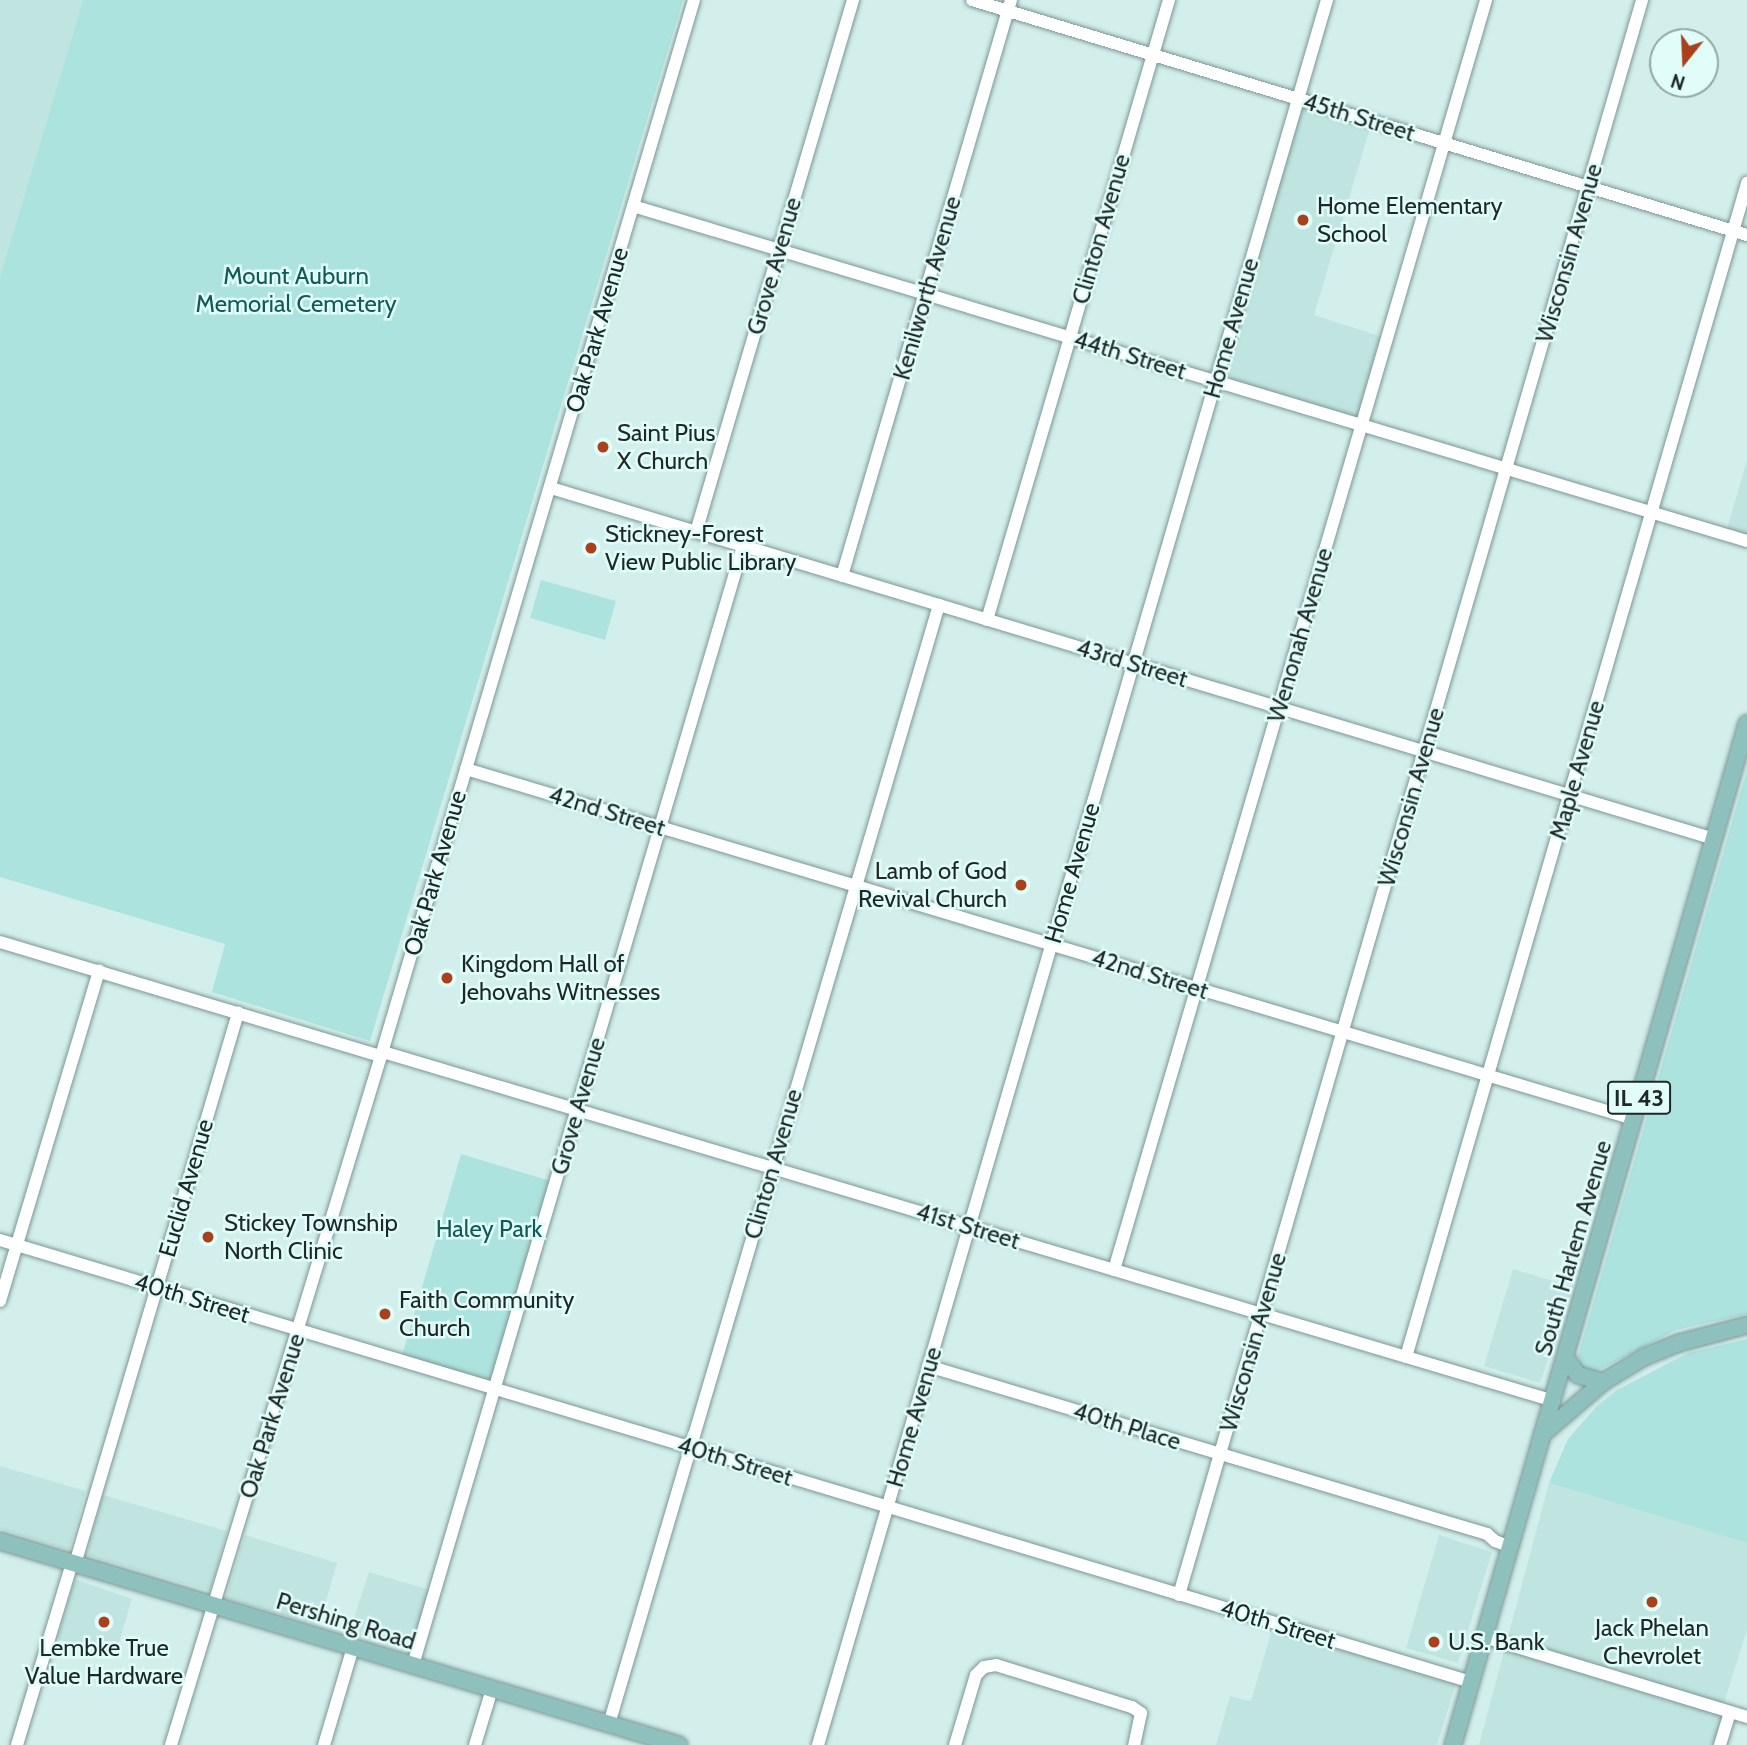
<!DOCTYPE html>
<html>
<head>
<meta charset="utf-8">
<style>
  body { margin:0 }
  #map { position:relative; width:1747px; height:1745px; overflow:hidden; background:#d3efec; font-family:Cabin,sans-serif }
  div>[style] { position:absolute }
  .built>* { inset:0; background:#c0e5e1 }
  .green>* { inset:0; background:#ade3de }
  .roads { filter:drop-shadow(0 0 2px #7c9694) drop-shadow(0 0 2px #7c9694) }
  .minor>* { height:12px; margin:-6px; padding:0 6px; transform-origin:6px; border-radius:6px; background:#fff }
  .major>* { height:16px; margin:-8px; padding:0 8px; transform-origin:8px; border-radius:8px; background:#8ec1bd }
  .dots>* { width:19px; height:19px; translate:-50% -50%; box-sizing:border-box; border:4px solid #e1fdfa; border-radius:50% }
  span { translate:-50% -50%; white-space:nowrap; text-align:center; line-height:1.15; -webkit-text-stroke:5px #e1fdfa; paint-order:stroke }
  .shield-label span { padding:2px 5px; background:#e1fdfa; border:2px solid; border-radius:5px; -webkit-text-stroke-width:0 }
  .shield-label { font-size:23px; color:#1e2827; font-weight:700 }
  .street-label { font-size:24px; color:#1e2827 }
  .poi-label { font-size:24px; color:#1e2827 }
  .left { translate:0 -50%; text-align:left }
  .right { translate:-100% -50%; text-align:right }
  .park-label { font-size:24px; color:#125a56 }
  .north { position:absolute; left:1649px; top:28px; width:70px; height:70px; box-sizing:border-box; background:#e1fdfa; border:2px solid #93a8a6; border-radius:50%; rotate:198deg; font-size:19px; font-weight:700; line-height:28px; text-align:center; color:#1e2827 }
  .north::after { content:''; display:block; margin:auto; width:24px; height:32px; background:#a8411c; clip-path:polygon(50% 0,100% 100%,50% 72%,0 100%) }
</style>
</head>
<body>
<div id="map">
  <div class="built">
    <div style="clip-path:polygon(0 0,83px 0,0 276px)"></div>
    <div style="clip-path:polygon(1299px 104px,1371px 125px,1314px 315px,1386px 338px,1361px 422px,1217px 379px)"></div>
    <div style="clip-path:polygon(1747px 460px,1747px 536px,1727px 529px)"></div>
    <div style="clip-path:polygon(1513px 1269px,1573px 1287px,1540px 1383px,1484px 1366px)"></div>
    <div style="clip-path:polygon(0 1466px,86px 1491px,69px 1550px,0 1529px)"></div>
    <div style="clip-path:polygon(1549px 1483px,1747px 1543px,1747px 1630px,1722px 1709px,1730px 1712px,1720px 1745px,1479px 1745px)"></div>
    <div style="clip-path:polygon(103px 1495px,227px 1531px,210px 1591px,86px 1555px)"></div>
    <div style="clip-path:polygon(245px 1535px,337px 1563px,319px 1625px,226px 1598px)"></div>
    <div style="clip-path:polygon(1439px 1535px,1492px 1552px,1458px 1663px,1406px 1648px)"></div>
    <div style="clip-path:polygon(369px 1572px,433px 1591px,413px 1650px,349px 1633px)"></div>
    <div style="clip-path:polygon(75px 1579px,132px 1599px,115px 1656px,57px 1639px)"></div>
    <div style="clip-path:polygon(1273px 1626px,1457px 1680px,1437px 1745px,1216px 1745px,1230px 1696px,1251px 1701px)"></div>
  </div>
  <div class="green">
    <div style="clip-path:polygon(83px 0,683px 0,370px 1041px,212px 992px,225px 944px,0 877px,0 276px)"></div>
    <div style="clip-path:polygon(541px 580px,616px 601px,605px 640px,530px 618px)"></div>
    <div style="clip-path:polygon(1747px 770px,1747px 1314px,1676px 1330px,1597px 1371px,1583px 1371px,1578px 1356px)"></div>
    <div style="clip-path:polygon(461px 1154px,554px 1182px,493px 1385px,401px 1359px)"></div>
    <div style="clip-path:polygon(1747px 1339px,1747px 1543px,1549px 1483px,1568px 1439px,1597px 1406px,1617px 1390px,1688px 1353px)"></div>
  </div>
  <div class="roads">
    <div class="minor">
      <div style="left:972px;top:0;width:810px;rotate:16.87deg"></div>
      <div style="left:633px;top:206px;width:1163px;rotate:16.74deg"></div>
      <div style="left:551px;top:488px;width:1215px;rotate:16.79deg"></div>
      <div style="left:696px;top:532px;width:555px;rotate:-73.56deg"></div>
      <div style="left:842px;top:576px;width:600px;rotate:-73.65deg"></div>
      <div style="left:987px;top:620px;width:646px;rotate:-73.64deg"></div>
      <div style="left:466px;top:769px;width:1218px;rotate:16.69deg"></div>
      <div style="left:0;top:942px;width:398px;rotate:16.7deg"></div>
      <div style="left:383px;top:1052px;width:1222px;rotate:16.6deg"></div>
      <div style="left:0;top:1240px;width:1536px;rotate:16.72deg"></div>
      <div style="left:1114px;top:1270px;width:1323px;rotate:-73.67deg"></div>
      <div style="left:0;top:1301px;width:345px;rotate:-73.3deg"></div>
      <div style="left:1406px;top:1357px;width:1223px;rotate:-73.8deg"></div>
      <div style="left:928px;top:1366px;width:584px;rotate:16.73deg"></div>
      <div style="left:1487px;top:1534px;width:11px;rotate:41deg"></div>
      <div style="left:1495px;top:1541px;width:17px;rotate:21deg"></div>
      <div style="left:75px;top:1564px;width:575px;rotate:-73.52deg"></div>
      <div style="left:1179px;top:1595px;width:1661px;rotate:-73.81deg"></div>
      <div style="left:1484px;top:1637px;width:275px;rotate:16.9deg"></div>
      <div style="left:413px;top:1665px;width:1167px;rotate:-73.57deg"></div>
      <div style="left:609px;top:1724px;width:1167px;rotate:-73.57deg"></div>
      <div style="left:17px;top:1745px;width:190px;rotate:-73.2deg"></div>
      <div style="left:171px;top:1745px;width:720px;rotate:-73.05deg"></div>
      <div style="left:381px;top:1056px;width:1101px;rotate:-73.49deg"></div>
      <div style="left:324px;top:1745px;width:102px;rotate:-73.5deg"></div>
      <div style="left:475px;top:1745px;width:59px;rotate:-73.1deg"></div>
      <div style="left:818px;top:1745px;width:1818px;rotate:-73.74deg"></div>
      <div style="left:955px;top:1745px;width:73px;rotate:-73.3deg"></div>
      <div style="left:976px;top:1675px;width:11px;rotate:-45deg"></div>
      <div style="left:984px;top:1667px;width:12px;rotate:-9deg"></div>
      <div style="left:996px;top:1665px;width:142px;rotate:17.2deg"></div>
      <div style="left:1132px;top:1707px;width:11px;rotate:34deg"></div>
      <div style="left:1141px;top:1713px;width:33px;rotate:102deg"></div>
      <div style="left:1720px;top:1745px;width:34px;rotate:-73deg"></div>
    </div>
    <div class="major">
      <div style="left:1566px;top:1358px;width:21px;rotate:55deg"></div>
      <div style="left:1578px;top:1375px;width:26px;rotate:16deg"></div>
      <div style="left:1544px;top:1433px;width:78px;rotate:-40.8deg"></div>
      <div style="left:1603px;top:1382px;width:48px;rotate:-31.4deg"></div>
      <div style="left:1644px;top:1357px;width:38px;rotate:-22deg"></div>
      <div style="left:1679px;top:1343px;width:70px;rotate:-14.8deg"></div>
      <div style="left:0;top:1541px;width:709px;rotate:16.72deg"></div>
      <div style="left:1453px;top:1745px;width:1063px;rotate:-73.95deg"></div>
    </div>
  </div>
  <div class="dots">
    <div style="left:1303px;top:220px;background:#a8411c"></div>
    <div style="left:603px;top:447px;background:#a8411c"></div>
    <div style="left:591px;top:548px;background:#a8411c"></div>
    <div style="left:1021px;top:885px;background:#a8411c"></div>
    <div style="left:447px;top:978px;background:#a8411c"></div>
    <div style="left:208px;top:1237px;background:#a8411c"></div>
    <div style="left:385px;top:1314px;background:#a8411c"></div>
    <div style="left:1652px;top:1602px;background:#a8411c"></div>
    <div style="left:104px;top:1622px;background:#a8411c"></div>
    <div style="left:1434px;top:1642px;background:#a8411c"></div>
  </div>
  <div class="shield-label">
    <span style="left:1639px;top:1098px">IL 43</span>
  </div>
  <div class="street-label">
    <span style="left:1359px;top:117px;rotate:17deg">45th Street</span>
    <span style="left:1101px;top:229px;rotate:-74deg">Clinton Avenue</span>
    <span style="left:1569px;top:253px;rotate:-74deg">Wisconsin Avenue</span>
    <span style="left:774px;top:266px;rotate:-74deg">Grove Avenue</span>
    <span style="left:927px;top:288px;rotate:-74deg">Kenilworth Avenue</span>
    <span style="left:1231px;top:328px;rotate:-74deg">Home Avenue</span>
    <span style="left:597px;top:330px;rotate:-74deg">Oak Park Avenue</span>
    <span style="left:1130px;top:355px;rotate:17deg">44th Street</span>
    <span style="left:1300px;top:635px;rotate:-74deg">Wenonah Avenue</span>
    <span style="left:1132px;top:663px;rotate:17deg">43rd Street</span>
    <span style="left:1577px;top:770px;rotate:-74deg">Maple Avenue</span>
    <span style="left:1411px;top:797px;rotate:-74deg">Wisconsin Avenue</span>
    <span style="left:607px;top:811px;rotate:17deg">42nd Street</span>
    <span style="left:435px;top:873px;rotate:-74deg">Oak Park Avenue</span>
    <span style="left:1072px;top:873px;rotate:-74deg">Home Avenue</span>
    <span style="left:1150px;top:974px;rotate:17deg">42nd Street</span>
    <span style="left:578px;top:1106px;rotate:-74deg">Grove Avenue</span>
    <span style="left:773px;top:1164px;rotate:-74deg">Clinton Avenue</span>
    <span style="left:186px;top:1188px;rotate:-74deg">Euclid Avenue</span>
    <span style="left:968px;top:1226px;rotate:17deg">41st Street</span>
    <span style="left:1573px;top:1248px;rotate:-74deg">South Harlem Avenue</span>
    <span style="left:192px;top:1298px;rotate:17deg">40th Street</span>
    <span style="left:1253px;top:1342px;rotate:-74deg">Wisconsin Avenue</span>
    <span style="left:272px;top:1416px;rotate:-73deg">Oak Park Avenue</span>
    <span style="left:914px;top:1417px;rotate:-74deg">Home Avenue</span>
    <span style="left:1127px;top:1426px;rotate:17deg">40th Place</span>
    <span style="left:735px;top:1461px;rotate:17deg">40th Street</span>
    <span style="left:346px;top:1621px;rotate:17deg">Pershing Road</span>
    <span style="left:1278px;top:1624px;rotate:17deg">40th Street</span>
  </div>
  <div class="poi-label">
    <span class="left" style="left:1317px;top:220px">Home Elementary<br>School</span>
    <span class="left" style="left:617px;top:447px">Saint Pius<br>X Church</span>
    <span class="left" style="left:605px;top:548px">Stickney-Forest<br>View Public Library</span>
    <span class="right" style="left:1007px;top:885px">Lamb of God<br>Revival Church</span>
    <span class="left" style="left:461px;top:978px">Kingdom Hall of<br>Jehovahs Witnesses</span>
    <span class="left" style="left:224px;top:1237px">Stickey Township<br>North Clinic</span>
    <span class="left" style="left:399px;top:1314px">Faith Community<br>Church</span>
    <span style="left:1652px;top:1642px">Jack Phelan<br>Chevrolet</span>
    <span class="left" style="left:1448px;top:1642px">U.S. Bank</span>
    <span style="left:104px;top:1662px">Lembke True<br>Value Hardware</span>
  </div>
  <div class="park-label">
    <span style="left:296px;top:290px">Mount Auburn<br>Memorial Cemetery</span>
    <span style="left:489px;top:1229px">Haley Park</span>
  </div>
  <div class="north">N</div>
</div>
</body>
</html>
